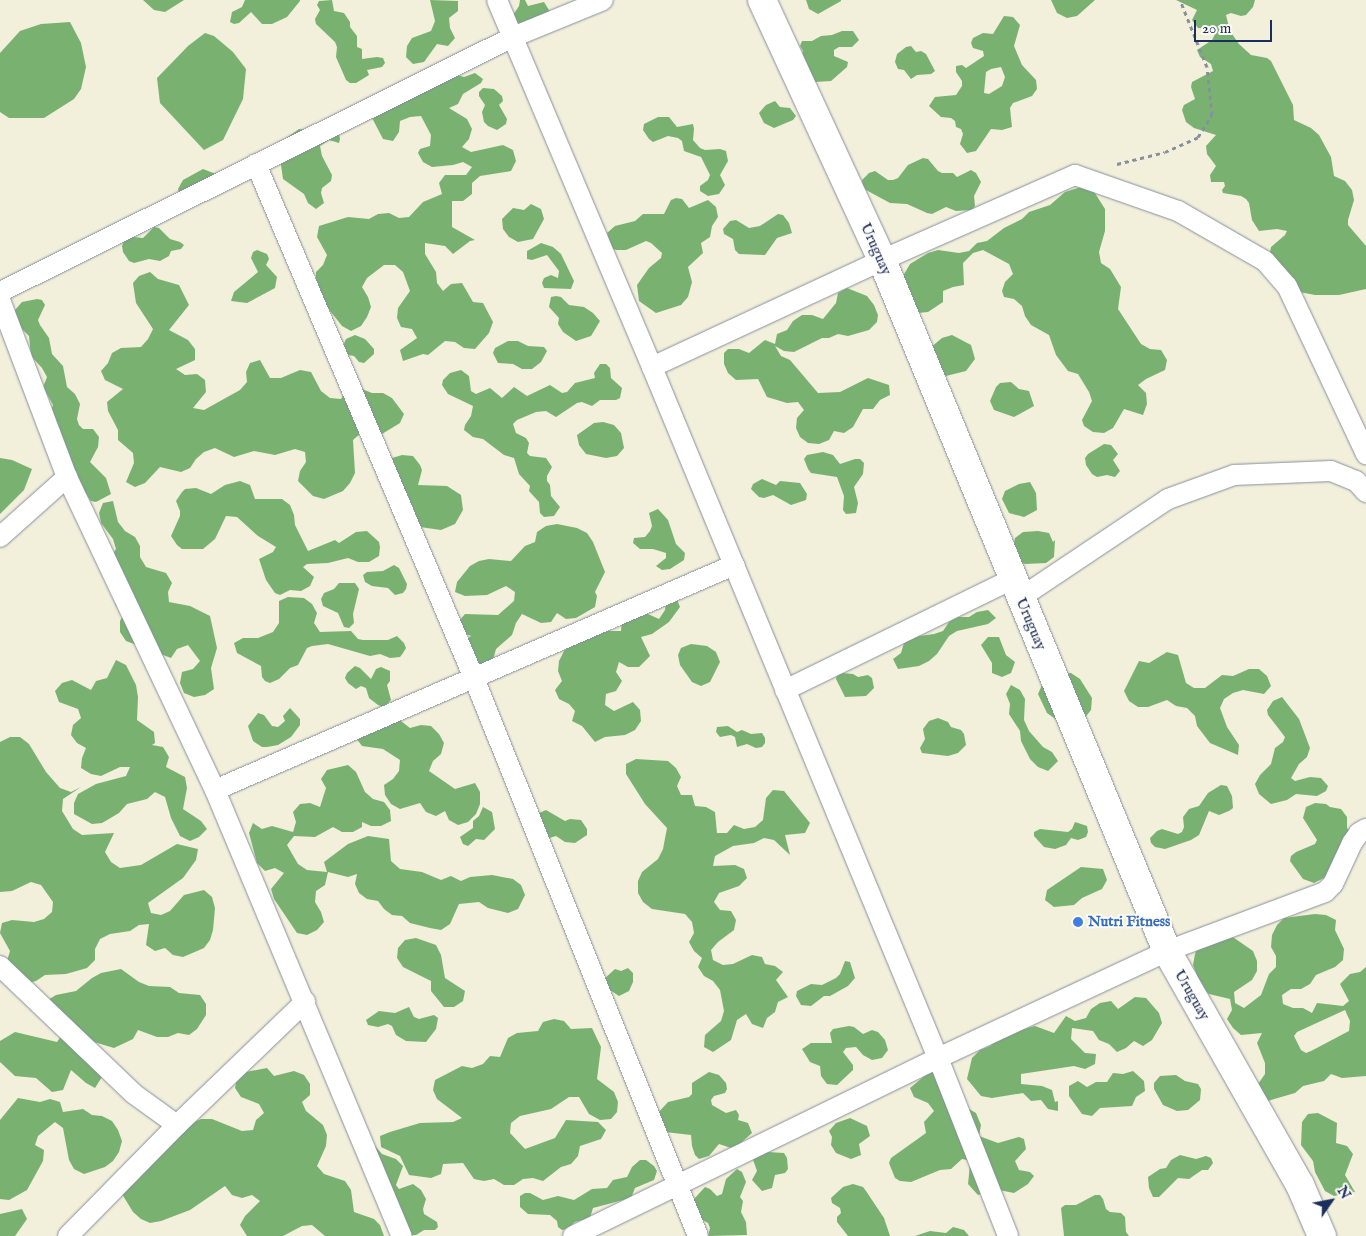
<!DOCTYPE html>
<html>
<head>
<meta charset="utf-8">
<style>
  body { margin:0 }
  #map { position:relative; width:1366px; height:1236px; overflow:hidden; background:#f2efdb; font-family:"IM FELL English",serif }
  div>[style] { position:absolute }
  .forest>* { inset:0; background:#79b270 }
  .path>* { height:3px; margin-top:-1.5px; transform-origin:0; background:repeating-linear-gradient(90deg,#868f9c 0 4px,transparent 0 8px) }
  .roads { filter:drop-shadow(0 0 1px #868f9c) drop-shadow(0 0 1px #868f9c) }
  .street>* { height:20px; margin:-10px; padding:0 10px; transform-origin:10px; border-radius:10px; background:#fff }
  .secondary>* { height:28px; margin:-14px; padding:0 14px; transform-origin:14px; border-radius:14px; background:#fff }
  .dots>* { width:14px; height:14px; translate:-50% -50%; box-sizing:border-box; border:2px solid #fdfcf7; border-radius:50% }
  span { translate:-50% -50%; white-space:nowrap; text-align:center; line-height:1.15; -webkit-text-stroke:4px #fdfcf7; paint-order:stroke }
  .street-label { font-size:15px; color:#1b2f5e }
  .shop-label { font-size:15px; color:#366cbe; font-weight:700 }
  .left { translate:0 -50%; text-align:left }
  .north { position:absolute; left:1306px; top:1176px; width:50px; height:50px; -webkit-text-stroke:4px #fdfcf7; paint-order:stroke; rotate:57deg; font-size:14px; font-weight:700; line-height:20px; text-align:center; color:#1b2f5e }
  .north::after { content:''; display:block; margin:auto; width:18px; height:22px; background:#1b2f5e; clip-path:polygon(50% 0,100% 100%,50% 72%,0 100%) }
  .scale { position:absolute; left:1194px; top:20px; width:78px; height:22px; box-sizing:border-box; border:2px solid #1b2f5e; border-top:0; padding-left:6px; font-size:15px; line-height:18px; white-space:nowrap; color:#1b2f5e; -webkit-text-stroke:4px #fdfcf7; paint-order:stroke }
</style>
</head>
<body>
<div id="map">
  <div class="forest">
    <div style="clip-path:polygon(143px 0,184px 0,165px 12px,154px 10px)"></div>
    <div style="clip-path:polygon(245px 0,300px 0,300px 1px,287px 17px,272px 24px,262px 24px,251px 12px,239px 23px,234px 24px,230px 22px,232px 12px,242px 7px)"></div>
    <div style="clip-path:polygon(332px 0,334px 11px,344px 13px,350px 22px,350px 27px,357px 36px,357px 47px,362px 49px,362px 59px,377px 57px,383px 58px,385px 63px,382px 67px,367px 70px,369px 75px,356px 83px,350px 83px,346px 80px,336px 57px,337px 47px,335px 42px,316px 24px,315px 19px,320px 10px,317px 5px,319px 1px)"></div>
    <div style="clip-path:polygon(430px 0,458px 1px,458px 11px,449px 18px,450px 28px,455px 38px,448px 46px,437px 44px,424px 62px,413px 64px,406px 57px,407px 46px,412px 38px,431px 31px,435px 21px)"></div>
    <div style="clip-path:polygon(520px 0,525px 0,528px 6px,544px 2px,552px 15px,517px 25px,513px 15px,519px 6px)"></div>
    <div style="clip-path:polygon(806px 0,841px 0,841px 1px,818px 14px,809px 9px)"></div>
    <div style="clip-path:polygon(1051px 0,1095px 0,1077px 16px,1067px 18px,1057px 13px)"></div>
    <div style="clip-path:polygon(1176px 0,1255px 0,1253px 7px,1246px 15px,1241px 16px,1231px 13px,1226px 15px,1230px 31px,1239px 44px,1251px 55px,1267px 58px,1271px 61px,1293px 105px,1294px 120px,1311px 128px,1319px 135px,1331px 157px,1334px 176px,1345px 181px,1352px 190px,1354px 200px,1348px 220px,1348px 225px,1366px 246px,1366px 289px,1339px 295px,1315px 295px,1294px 291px,1270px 252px,1271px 247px,1285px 235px,1287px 231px,1277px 229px,1259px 231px,1252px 220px,1249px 203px,1246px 199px,1241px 196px,1223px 193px,1222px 190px,1225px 186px,1224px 182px,1211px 182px,1210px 175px,1216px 166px,1207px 154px,1206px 146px,1216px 135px,1194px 128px,1186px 122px,1182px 110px,1184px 105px,1195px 99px,1191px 87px,1192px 82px,1213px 71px,1211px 64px,1200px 57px,1197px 50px,1212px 40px,1215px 34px,1214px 29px,1198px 28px,1192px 20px,1197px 10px)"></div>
    <div style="clip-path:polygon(evenodd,1004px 16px,1013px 17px,1020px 25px,1014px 46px,1022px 65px,1036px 80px,1037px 89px,1032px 96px,1013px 103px,1010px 108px,1012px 127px,1002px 130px,991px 129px,976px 151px,967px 153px,960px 144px,963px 134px,961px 129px,956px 127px,955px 121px,951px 118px,941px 117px,929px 106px,935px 97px,956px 95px,962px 86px,962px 81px,956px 72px,956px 66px,962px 65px,966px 68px,984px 56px,983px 51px,973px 48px,971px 43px,973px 38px,983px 33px,993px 34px,1004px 16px,1001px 67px,1005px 77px,1002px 86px,989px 94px,984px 93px,986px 72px,991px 69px,1001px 67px)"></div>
    <div style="clip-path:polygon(70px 22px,81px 43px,86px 67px,81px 89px,74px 99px,44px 118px,9px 118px,0 112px,0 53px,20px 31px,41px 24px)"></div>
    <div style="clip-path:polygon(842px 31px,853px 31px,859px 40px,852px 47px,839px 47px,834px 50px,834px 56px,848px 62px,847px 67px,831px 81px,815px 82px,802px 55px,803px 51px,800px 46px,802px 41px,812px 41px,821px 36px,832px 35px)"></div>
    <div style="clip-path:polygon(205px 33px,214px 36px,233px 52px,246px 69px,243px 99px,223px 140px,204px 150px,160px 103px,157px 78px,188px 46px)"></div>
    <div style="clip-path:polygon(911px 46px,916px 52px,921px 51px,926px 54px,935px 71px,931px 74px,917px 75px,911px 79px,904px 70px,898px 69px,895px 62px,897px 54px,906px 47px)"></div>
    <div style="clip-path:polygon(475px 73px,483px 79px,481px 83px,463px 94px,458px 104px,449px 108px,467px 119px,472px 129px,469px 139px,462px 147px,471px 152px,503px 145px,513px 150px,516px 161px,511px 171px,480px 176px,472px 183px,472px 194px,463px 201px,452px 201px,452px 227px,475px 240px,470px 241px,453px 254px,445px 246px,425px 243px,425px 254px,436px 272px,437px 283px,443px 291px,451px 284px,462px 283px,473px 302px,483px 303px,493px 322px,489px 333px,475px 349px,464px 348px,455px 342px,445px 341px,428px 355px,423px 354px,403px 361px,400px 350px,417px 338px,412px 329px,401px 327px,397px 318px,398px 308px,410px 291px,403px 272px,395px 265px,384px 265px,367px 278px,362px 287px,368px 297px,371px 307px,367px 317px,361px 326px,351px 331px,342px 326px,316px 293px,316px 272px,323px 265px,327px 255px,317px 237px,319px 226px,348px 217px,369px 219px,378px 214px,389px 213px,399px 218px,409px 217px,423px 202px,442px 194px,439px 183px,445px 175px,466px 175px,472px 167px,463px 162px,453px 165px,432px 167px,423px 162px,418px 153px,420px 149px,430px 146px,431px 135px,421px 116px,410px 117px,400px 121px,399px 132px,393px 141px,383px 139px,370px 114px,454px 74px,464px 77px)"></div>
    <div style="clip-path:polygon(483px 88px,494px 89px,502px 96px,503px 101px,499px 105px,507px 119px,506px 124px,497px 130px,488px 126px,484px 122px,482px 112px,485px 105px,479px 96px,479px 92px)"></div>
    <div style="clip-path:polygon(775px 101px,780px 107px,790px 108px,796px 116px,793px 120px,774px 128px,764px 123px,759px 113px,766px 105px)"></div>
    <div style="clip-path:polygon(658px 117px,669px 117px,677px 127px,693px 124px,694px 129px,693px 140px,700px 148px,705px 150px,720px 149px,726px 151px,728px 161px,720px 175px,725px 185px,719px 194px,708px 196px,700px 191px,700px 186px,708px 180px,710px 175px,701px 157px,684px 151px,682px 141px,678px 138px,668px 136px,653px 142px,649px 139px,643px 130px,644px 124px)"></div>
    <div style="clip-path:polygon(299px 129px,339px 134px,340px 139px,339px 143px,329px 140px,320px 146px,322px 156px,332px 175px,331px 181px,322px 188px,321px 193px,324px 203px,316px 209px,308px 203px,304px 194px,283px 179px,278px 144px)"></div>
    <div style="clip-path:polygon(923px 158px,928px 159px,938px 171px,942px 173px,953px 173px,957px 177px,971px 170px,976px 173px,981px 182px,974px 196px,975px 206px,972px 210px,956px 211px,946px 207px,932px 214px,927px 213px,907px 204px,890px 203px,866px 190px,863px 185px,862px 180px,869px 173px,875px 171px,888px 180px,893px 180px,898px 178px,908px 165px)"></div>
    <div style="clip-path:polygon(203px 169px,216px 174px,222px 193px,212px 197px,179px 194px,178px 189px,183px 180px)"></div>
    <div style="clip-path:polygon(1084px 186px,1093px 190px,1105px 209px,1105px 231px,1099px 252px,1101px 263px,1110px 269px,1121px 287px,1118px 309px,1141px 344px,1150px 349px,1161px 350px,1167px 360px,1165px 370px,1146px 379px,1138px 385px,1146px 393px,1147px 404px,1143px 415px,1124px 409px,1113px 428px,1104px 433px,1093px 432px,1084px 426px,1082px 420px,1092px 401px,1089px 392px,1078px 374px,1068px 371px,1056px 355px,1049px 335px,1031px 325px,1025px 316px,1022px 306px,1014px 299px,1004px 297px,1002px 291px,1005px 282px,1013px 274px,1009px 264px,983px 250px,973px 253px,963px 263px,964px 285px,953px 287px,943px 291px,943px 302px,928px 312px,918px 313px,900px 281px,910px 264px,928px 253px,938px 250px,959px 253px,969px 251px,977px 243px,987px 241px,1004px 228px,1022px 219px,1029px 212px,1050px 205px,1065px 192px)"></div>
    <div style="clip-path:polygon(676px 198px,682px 199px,689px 208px,708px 200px,716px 207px,718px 217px,712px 226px,710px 237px,701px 243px,703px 253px,688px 267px,692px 282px,688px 297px,681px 305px,656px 313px,639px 301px,637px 285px,649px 268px,661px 258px,662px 253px,651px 243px,646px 241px,626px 250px,616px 250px,611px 248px,607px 233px,615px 226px,635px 221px,643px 214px,664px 214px,671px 200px)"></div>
    <div style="clip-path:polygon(531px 204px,541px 209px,544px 219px,533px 239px,518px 242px,509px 237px,503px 229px,502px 219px,513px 208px,524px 210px)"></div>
    <div style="clip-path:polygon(778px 214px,783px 215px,789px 223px,792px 233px,777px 238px,765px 255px,739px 254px,735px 250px,733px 239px,724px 234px,723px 229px,730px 221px,736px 220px,749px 228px,760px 226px)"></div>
    <div style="clip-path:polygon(154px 227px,159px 228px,170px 239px,180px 242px,184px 245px,181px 249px,171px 251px,169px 256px,160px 261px,149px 259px,134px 263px,129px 261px,123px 252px,122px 246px,124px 241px,133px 237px,143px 238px)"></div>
    <div style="clip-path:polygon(541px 243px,553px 247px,561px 254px,574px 281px,571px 289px,544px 288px,542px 283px,544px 278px,551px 275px,558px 278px,559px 271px,547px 255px,532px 260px,527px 259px,527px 251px)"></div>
    <div style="clip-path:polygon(257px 250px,267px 254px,269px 259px,266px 265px,277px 277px,275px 288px,247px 303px,231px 301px,234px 292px,258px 272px,251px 258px,253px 252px)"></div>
    <div style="clip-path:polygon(150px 272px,158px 279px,179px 285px,189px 305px,169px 330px,188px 340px,195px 349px,195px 360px,176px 369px,185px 375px,197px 374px,205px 380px,206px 392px,193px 408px,204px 410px,240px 390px,247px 382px,246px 372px,250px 363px,260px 360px,270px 378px,281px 378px,300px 370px,311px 372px,321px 391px,330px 398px,341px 399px,346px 391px,362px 389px,372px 393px,383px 393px,392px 398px,404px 414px,400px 423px,382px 434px,371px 436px,361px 433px,353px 440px,355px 473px,350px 483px,343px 491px,324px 499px,313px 496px,298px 481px,300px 471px,306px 462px,305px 452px,295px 449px,275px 455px,254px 451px,234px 457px,215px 448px,204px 452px,196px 459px,190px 468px,181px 472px,160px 467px,145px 483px,135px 487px,126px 482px,134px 463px,133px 453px,118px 440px,118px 430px,108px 411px,107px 402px,123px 389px,105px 380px,101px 371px,108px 363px,112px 353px,121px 348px,141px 347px,148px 339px,153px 329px,136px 303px,133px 283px,139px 276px)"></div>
    <div style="clip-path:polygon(847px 288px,867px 296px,874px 305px,878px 315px,877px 322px,869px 330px,848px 336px,838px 334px,829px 338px,822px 338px,794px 352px,784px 351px,775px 346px,781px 356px,790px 360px,818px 393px,840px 392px,868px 378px,889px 385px,890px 395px,880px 400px,873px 409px,863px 409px,853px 427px,844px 433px,834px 431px,829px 440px,819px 444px,808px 443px,800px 437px,796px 428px,797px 418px,804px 410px,798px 402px,787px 403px,767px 397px,758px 379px,736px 380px,728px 373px,724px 364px,724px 353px,728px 349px,739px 349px,749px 353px,765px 340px,775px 344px,777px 334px,787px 330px,793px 321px,802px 315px,812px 315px,823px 319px,836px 303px,838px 293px)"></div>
    <div style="clip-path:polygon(556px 296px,561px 297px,569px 305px,584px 307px,593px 313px,600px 321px,591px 336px,576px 341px,563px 332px,558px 324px,559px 318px,549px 307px,551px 297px)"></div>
    <div style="clip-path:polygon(37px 299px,42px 300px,45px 305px,38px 320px,40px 325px,49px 338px,52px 354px,63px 366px,67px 387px,75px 394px,80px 404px,77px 419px,79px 425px,83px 429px,93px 429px,99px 437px,98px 447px,90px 462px,106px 478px,111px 494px,96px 502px,91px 501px,79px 484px,48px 420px,53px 405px,43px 387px,47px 377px,42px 368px,31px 356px,29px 336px,18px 325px,15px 315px,15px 310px,22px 302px)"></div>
    <div style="clip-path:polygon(355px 335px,365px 339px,374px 349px,374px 354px,364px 363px,359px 362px,354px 356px,348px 355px,343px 346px,346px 339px)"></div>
    <div style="clip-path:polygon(952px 335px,971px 345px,975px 359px,966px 371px,946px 376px,942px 374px,930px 348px,942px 338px)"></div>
    <div style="clip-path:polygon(508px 341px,518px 341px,528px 346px,544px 347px,547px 351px,541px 362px,532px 369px,522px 369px,513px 364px,498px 363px,493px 353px,495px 348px)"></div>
    <div style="clip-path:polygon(600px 364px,606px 364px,610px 368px,611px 378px,622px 388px,620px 398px,616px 400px,600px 400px,592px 406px,582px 402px,577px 403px,556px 417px,546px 411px,536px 412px,517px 420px,513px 424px,516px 433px,526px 438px,529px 443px,527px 453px,530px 456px,546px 458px,552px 467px,547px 476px,547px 481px,550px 485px,551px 496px,560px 507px,554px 516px,544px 517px,540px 513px,539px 502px,529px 491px,530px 486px,519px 474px,514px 458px,504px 455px,483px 439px,473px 437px,464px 430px,465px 425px,471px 416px,473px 406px,448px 394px,442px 385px,443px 380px,450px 373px,461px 370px,469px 376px,471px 391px,476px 394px,490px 388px,502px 398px,514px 387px,527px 396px,550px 385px,562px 393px,567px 392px,575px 383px,595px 378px,594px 373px)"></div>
    <div style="clip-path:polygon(1011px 382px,1019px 389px,1029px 391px,1034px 406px,1014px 417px,994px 410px,990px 401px,996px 387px,1000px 383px)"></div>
    <div style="clip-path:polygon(603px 422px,614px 425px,621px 433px,624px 448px,617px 456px,606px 458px,586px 454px,579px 445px,577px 435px,594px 423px)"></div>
    <div style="clip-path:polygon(1104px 444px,1111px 445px,1118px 454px,1113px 460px,1120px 471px,1115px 477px,1107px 475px,1097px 477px,1092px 474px,1086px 465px,1085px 458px,1088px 454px)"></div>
    <div style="clip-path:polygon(823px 452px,833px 455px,840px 464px,855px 459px,860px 459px,864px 463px,863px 474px,854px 487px,858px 503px,856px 513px,846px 514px,843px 510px,844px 496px,837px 477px,811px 473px,808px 469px,804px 459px,807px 455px)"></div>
    <div style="clip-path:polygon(402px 455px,413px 456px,420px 465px,422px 470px,418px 485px,447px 486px,461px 495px,463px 510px,455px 524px,441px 530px,420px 527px,408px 496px,400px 489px,392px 458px)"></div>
    <div style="clip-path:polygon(0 458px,12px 460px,32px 469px,24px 490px,0 514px)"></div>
    <div style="clip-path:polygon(762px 479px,776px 485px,780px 481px,800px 483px,807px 494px,806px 500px,791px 505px,773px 495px,764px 498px,759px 497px,751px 489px,753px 484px)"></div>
    <div style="clip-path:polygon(240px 481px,250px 485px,255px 499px,282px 499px,290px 505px,294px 515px,295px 525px,308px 551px,335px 540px,339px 543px,356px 532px,367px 531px,379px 542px,380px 547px,379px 556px,369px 562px,358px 562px,348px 558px,328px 563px,307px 564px,303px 567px,314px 577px,310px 586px,301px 591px,290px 590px,280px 595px,275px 593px,266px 580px,259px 559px,273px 552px,276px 547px,258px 536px,237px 517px,226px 516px,215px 539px,203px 549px,182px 549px,177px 545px,171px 536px,180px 516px,180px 511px,176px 501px,182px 492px,185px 489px,196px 488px,211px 494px,225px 485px)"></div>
    <div style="clip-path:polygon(1030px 482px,1036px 493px,1037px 510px,1024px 517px,1009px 513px,1002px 499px,1005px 491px,1019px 484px)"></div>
    <div style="clip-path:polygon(113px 501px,118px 522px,125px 531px,135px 537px,140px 546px,140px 557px,146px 567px,166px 573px,172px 583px,168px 592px,169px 602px,190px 606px,210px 616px,217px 648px,211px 668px,214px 689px,205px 695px,194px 697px,184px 693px,180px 683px,182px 672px,193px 669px,200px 661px,188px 645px,177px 649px,171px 658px,126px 641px,120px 632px,120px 621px,125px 612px,116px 606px,113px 596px,110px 558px,116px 549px,113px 539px,101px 523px,99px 513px,103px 503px)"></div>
    <div style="clip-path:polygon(658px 509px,668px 520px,676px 544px,685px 553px,684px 560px,670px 569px,662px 570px,656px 566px,666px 558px,666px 553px,653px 549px,640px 549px,633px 543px,634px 538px,645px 537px,650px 531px,652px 526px,649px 513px)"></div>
    <div style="clip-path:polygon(557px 524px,577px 528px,587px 533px,593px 542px,605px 572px,595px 592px,597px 596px,595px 607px,576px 618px,566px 619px,557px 613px,551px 622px,541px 623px,522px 614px,516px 623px,512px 635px,496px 649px,493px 660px,482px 676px,463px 642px,471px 636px,461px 632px,458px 622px,465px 614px,498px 615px,514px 601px,515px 592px,506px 586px,487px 595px,465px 596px,455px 592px,457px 582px,470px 566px,479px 561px,489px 559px,511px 561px,525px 546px,535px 542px,537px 532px,546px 526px)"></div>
    <div style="clip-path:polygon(1038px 531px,1049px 533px,1053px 542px,1055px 540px,1054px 557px,1046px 563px,1025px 564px,1020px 562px,1013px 548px,1015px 538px,1023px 532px)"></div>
    <div style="clip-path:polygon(394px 565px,399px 568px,407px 584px,406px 589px,403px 593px,395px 595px,388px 588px,372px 586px,365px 582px,363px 575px,367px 572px,383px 571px)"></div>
    <div style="clip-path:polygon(339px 583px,355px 583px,359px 589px,353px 614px,354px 623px,349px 628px,344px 627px,338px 613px,323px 606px,321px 599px,324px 593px,334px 589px)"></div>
    <div style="clip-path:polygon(288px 597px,304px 598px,312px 604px,317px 613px,314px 623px,320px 632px,351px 631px,358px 639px,363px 640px,388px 640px,397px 636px,404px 643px,406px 648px,403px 653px,400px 657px,390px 658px,380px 654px,370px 656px,328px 644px,312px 646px,307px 648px,298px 665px,290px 668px,279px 679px,270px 683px,265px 681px,262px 677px,261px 666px,237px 653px,234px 643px,243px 638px,258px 638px,273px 632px,279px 623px,279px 601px)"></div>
    <div style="clip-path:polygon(676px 597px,680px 607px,669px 622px,652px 634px,641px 637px,650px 656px,639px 667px,628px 667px,619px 662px,616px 672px,622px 681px,616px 691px,606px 694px,605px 705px,614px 711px,633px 702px,640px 710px,641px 721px,635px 730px,625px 735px,605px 737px,595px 742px,582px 726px,572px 721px,575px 711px,569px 704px,559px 699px,555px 690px,562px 681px,558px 671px,559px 661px,564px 651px,571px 644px,600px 631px,621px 631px,622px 621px,639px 610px,659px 619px,665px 610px,666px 600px)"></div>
    <div style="clip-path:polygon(988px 610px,996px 618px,988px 624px,957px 631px,949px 636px,937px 654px,929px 661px,919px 666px,898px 669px,893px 659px,901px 653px,904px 643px,912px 637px,934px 634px,943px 631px,949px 622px,958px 617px,969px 617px,977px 612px)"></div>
    <div style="clip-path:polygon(988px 637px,999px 637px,1006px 655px,1015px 662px,1011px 673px,1002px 677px,992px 673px,992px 663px,981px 645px)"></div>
    <div style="clip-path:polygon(691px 644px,707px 646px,716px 652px,720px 662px,710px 682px,701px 686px,692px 682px,680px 665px,678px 655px,681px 648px)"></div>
    <div style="clip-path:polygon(1167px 652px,1178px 655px,1186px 683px,1194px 688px,1205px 688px,1222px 675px,1233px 676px,1249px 669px,1259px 669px,1267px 676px,1271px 686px,1264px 694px,1243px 690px,1233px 693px,1224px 699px,1220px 708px,1227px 727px,1239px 745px,1238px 755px,1210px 743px,1197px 726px,1195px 716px,1187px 708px,1176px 706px,1167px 700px,1148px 707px,1138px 707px,1129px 701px,1124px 691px,1139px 661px,1149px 663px)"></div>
    <div style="clip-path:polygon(116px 660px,126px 665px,136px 685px,138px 697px,137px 720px,154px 732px,155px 743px,152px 745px,163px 747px,169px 757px,166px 767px,185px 777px,187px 788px,183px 809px,201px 821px,207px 829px,199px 837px,190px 841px,180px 836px,171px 818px,165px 797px,155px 792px,147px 799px,127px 804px,119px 813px,102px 823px,92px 824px,74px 814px,74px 803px,78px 794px,96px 784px,126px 776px,130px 767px,120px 767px,101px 776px,91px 774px,81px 768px,82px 758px,86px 748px,77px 743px,71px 735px,73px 725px,81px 718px,78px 709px,59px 702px,55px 691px,62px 683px,72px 680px,91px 690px,96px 681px,107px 678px)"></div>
    <div style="clip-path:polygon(355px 666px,360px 668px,371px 679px,376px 669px,381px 667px,390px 671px,390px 681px,387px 685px,391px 700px,387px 704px,383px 707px,378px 705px,369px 698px,366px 688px,361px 686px,356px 689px,348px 683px,345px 678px,347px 673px)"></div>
    <div style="clip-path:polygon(842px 673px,853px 674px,858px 677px,868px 675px,872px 678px,874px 688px,866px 696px,845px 697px,836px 679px,837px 674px)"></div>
    <div style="clip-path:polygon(1071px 673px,1080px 679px,1092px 698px,1091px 710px,1083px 720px,1064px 725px,1047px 713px,1038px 694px,1042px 685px,1051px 679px,1061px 674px)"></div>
    <div style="clip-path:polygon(1011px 685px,1020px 690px,1025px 699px,1024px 720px,1029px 731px,1043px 747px,1052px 752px,1058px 761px,1048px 771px,1038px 767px,1030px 759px,1021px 741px,1020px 731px,1009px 714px,1010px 704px,1006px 694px)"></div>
    <div style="clip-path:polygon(1282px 697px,1299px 719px,1310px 748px,1307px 757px,1299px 764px,1291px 778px,1295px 781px,1310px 777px,1321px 778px,1328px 786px,1326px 791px,1317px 796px,1296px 794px,1287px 800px,1271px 804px,1259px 794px,1255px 784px,1260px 775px,1271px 764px,1275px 748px,1283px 742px,1285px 737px,1268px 715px,1267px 710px,1273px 701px)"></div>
    <div style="clip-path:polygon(290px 708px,300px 719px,300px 725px,291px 737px,278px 745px,267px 747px,262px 747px,253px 741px,248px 726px,258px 713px,264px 715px,272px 726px,278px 727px,285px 721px,283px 716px)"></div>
    <div style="clip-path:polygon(393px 715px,410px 728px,421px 725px,431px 726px,439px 734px,444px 743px,441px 754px,433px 761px,429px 771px,455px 789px,475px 783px,480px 792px,480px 804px,476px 814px,468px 822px,458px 825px,449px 820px,445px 811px,436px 816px,426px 812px,420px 803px,400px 809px,391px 804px,385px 795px,384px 785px,393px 779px,399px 771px,400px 760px,383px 749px,362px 746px,356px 738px)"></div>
    <div style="clip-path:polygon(938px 718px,948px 722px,951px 727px,961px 730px,964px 734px,966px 745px,958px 753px,948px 756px,922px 753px,920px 748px,925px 739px,923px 729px,929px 721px)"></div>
    <div style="clip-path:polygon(728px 726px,737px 732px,742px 730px,751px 734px,762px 733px,765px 738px,765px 743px,762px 747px,756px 748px,747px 744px,737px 747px,735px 737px,731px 735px,720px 737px,716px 732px,717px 727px)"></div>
    <div style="clip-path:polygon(10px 737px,20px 737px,29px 744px,46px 772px,60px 788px,71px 792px,81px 787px,63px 799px,62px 811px,73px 829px,82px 835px,114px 833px,105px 852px,111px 862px,120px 868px,141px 865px,177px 844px,198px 849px,196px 860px,183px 878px,148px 903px,151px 913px,161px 915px,170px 911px,184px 895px,204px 890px,212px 897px,215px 908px,213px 930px,210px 940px,204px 948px,183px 957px,173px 955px,165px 948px,155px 951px,146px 945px,149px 924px,139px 925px,130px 931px,110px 934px,100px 939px,95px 949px,95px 960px,87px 968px,66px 974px,45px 975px,36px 981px,25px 984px,7px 961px,10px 951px,0 933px,2px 923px,12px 920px,34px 922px,44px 919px,52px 912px,53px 902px,41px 885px,31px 882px,12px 891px,0 892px,0 742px)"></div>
    <div style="clip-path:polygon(636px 759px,668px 761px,676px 768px,681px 777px,677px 786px,681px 795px,692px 795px,695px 806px,706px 807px,715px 812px,717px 833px,727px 833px,734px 825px,744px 829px,755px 827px,763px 820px,766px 798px,773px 790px,784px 791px,810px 823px,805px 833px,785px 835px,790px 855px,774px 840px,764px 838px,754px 843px,733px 846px,715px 856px,713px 866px,735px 865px,744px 869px,747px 878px,739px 886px,719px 893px,714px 902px,720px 910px,731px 911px,736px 920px,734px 930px,718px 942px,711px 950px,713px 960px,723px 965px,733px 964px,752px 955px,762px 957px,765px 964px,775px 966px,783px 972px,776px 980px,788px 997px,778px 1002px,775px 1012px,767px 1018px,763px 1028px,752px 1024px,746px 1014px,737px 1020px,731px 1040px,713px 1052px,704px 1047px,705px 1035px,721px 1021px,724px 1011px,720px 990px,713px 981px,704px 976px,698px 967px,702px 958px,694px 951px,689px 942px,694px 933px,692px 922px,685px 914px,652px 909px,643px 902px,638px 893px,638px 881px,642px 872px,658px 859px,663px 849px,667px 828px,645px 804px,626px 774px,626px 764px)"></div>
    <div style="clip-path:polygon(348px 765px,356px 772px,365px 792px,373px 799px,384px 802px,390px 810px,391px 821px,381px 826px,371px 826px,362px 822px,362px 827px,353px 832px,342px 832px,333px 827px,315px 837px,294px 836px,287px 845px,298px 864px,307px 870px,327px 872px,324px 862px,348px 844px,368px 836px,389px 839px,391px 861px,400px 869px,422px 872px,441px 880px,451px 876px,461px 881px,470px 877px,492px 875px,513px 879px,521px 885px,525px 895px,518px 909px,508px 913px,488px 908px,479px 902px,459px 904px,450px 924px,441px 930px,430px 928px,410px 923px,402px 916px,392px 915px,384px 909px,378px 901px,367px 899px,359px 893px,355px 884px,357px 874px,348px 877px,328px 872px,325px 885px,316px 891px,315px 902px,321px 912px,324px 922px,317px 930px,307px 935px,297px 933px,274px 899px,271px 889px,284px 873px,275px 868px,265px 871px,257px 863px,249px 833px,253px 823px,262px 829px,272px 826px,293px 832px,296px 822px,293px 812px,300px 804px,310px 803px,320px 807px,326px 788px,321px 779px,327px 770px)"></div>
    <div style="clip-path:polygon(1221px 785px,1227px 786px,1232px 796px,1233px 808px,1229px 811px,1219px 815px,1209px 811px,1199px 835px,1191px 840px,1165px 849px,1155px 847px,1151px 843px,1150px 838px,1157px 831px,1162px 829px,1178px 834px,1182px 832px,1184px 827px,1183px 817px,1189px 809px,1199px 806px,1208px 793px)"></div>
    <div style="clip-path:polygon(1315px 803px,1326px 804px,1330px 807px,1341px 809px,1347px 817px,1347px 828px,1353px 835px,1328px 876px,1314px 883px,1303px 879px,1290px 861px,1291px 856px,1296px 852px,1315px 844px,1317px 840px,1303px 818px,1306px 807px)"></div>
    <div style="clip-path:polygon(483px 807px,492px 812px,495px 829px,484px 840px,476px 839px,468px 846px,463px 844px,460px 837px,473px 828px,473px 821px,479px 816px)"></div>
    <div style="clip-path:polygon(546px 810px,565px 821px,570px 819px,581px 820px,587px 829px,587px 835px,575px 843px,565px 842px,556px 836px,546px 839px,537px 814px)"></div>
    <div style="clip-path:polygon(1075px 822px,1087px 826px,1088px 832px,1086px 837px,1078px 840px,1071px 838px,1066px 845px,1055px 849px,1044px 847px,1034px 836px,1034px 832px,1040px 829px,1068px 832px,1072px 829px)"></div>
    <div style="clip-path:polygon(1081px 867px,1103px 869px,1107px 880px,1102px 889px,1082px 898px,1074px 905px,1054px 907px,1045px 900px,1047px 890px)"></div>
    <div style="clip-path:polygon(evenodd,1315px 914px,1326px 915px,1336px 920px,1335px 930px,1344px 949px,1343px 960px,1335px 967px,1316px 975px,1310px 984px,1301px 989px,1291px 989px,1282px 995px,1283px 1004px,1293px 1008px,1303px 1008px,1312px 1013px,1317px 1003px,1343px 1006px,1349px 1001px,1340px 984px,1350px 974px,1360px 972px,1366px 967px,1366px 1076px,1342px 1078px,1331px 1074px,1324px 1081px,1303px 1086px,1295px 1093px,1264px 1102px,1256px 1094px,1258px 1084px,1265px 1074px,1265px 1063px,1257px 1043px,1262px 1033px,1241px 1035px,1233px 1028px,1227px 1019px,1232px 1010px,1230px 999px,1209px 994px,1201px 986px,1193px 965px,1195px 954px,1199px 944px,1227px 933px,1253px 951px,1257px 961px,1257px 971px,1252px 980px,1234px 992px,1235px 1003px,1244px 1008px,1261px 995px,1269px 974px,1276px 967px,1276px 956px,1271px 947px,1272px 935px,1277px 925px,1284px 918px,1315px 914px,1345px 1010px,1350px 1021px,1349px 1031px,1311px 1051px,1306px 1053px,1301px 1050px,1294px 1036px,1297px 1032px,1345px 1010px)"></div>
    <div style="clip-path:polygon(416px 938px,436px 945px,441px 955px,445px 978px,465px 991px,463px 1001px,454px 1007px,444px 1007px,431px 991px,431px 981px,403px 967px,397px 958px,398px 948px,405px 940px)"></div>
    <div style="clip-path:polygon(845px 961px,850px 962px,855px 978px,848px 986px,830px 996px,824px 996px,811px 1006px,801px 1005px,796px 996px,797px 991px,811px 984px,822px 985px,836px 978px,840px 974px)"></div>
    <div style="clip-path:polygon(628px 968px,633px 973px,633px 982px,629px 991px,619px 996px,610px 990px,604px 979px,615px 969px,621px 971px)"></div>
    <div style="clip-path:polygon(121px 969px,139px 982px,149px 986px,170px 987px,179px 993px,200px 995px,206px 1004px,206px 1015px,197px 1029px,189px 1035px,178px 1033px,168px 1037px,157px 1037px,138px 1030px,133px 1039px,114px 1048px,94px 1042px,86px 1047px,107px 1069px,95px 1088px,86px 1083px,71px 1070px,63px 1090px,52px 1092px,36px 1078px,15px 1076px,0 1062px,0 1041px,15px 1032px,57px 1042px,63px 1033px,48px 1000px,56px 995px,76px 991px,92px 978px,101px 973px)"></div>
    <div style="clip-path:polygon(1135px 997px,1146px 998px,1159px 1013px,1162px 1023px,1152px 1040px,1143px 1046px,1134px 1041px,1126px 1048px,1117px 1052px,1109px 1044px,1099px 1040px,1093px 1031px,1072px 1028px,1071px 1039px,1085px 1053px,1096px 1054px,1095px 1064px,1085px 1069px,1074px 1066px,1021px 1074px,1021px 1084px,1042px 1086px,1052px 1090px,1055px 1102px,1058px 1101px,1058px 1111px,1048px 1109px,1041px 1100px,1031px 1101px,1023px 1093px,992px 1098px,981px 1096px,967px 1079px,972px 1058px,980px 1050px,990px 1046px,1014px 1026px,1024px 1029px,1035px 1026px,1054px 1033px,1066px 1016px,1075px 1021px,1086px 1018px,1091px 1009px,1100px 1003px,1111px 1001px,1118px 1009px)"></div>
    <div style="clip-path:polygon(409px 1007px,414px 1017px,419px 1019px,434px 1015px,438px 1018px,436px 1029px,426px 1042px,406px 1041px,396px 1035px,392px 1026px,388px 1024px,378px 1027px,368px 1025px,366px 1020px,379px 1011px,395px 1013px)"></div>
    <div style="clip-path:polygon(554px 1019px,564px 1021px,571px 1029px,592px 1028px,601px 1047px,597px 1079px,614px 1092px,618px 1102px,617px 1112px,611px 1119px,600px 1120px,589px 1114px,579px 1097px,569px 1097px,551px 1109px,520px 1116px,511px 1123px,510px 1133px,525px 1149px,555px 1138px,566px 1120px,598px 1122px,606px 1130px,601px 1139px,580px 1146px,578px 1156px,571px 1164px,561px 1167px,543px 1181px,533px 1178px,523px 1179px,514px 1185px,504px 1185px,494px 1179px,484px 1181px,474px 1179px,463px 1163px,443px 1164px,441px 1174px,431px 1178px,409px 1175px,400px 1156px,381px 1147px,380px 1136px,390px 1132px,420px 1123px,453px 1122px,462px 1118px,437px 1099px,433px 1090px,435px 1080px,462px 1066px,472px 1068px,483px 1064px,490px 1056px,500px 1057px,508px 1038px,517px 1033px,538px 1031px,543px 1022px)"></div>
    <div style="clip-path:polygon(849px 1026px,854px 1027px,863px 1034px,872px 1030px,878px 1032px,885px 1040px,888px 1050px,882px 1058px,872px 1060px,863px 1055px,856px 1047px,846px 1048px,843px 1052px,853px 1065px,853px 1070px,837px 1085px,827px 1084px,821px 1076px,820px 1066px,810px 1062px,802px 1049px,811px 1043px,832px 1043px,830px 1033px,833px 1029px)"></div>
    <div style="clip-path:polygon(267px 1068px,274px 1076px,294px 1071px,304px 1075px,310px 1084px,310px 1095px,302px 1102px,306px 1111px,323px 1125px,327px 1135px,326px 1146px,317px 1166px,324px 1174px,345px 1181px,351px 1190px,354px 1212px,374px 1219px,380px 1225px,384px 1236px,325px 1236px,312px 1225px,302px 1226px,283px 1236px,247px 1236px,240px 1225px,245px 1216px,260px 1201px,252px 1195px,242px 1198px,232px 1195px,225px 1186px,190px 1210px,161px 1221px,150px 1223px,141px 1219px,133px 1212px,122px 1194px,192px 1123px,201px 1119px,212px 1119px,242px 1131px,253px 1130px,256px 1120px,264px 1113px,259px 1104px,241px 1097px,235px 1088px,237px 1078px,246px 1072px)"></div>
    <div style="clip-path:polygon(933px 1069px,962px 1105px,976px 1113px,981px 1125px,979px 1136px,998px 1143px,1019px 1137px,1024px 1139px,1026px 1149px,1015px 1161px,1019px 1170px,1030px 1172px,1034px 1176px,1028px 1184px,1014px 1193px,994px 1189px,978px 1195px,968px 1184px,970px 1164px,967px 1160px,962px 1159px,951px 1169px,940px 1170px,911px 1182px,900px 1181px,895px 1178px,889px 1163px,891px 1158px,926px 1133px,924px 1122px,934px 1111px,928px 1103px,914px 1097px,910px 1088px)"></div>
    <div style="clip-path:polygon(1133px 1071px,1144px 1081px,1145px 1091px,1136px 1097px,1132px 1106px,1100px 1108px,1092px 1116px,1082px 1114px,1069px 1096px,1069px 1086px,1078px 1081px,1087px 1087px,1096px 1082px,1107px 1082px,1113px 1073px,1123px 1074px)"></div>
    <div style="clip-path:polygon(709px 1072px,719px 1075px,726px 1083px,727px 1089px,725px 1093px,714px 1096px,711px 1100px,712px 1105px,726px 1113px,736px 1110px,739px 1115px,738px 1120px,748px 1123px,752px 1133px,734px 1149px,719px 1144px,709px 1156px,699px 1159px,695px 1155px,692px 1146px,691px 1135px,665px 1132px,658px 1113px,668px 1102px,689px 1097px,692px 1094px,692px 1083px)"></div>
    <div style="clip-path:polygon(1176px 1075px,1185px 1081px,1198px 1084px,1201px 1089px,1200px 1100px,1188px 1110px,1177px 1111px,1163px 1105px,1154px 1089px,1154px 1083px,1160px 1076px)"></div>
    <div style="clip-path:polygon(18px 1098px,40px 1102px,50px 1099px,60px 1102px,63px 1112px,83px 1109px,92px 1115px,102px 1116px,112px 1121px,118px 1130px,122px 1141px,119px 1152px,113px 1161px,105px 1167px,84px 1174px,74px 1169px,69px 1160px,63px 1128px,55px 1122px,38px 1136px,35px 1145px,44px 1150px,43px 1161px,27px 1190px,9px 1200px,0 1199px,0 1120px)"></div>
    <div style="clip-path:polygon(1318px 1113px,1337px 1123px,1336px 1143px,1347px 1146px,1353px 1154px,1345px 1175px,1355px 1192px,1334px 1196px,1325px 1191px,1315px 1172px,1313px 1161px,1301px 1145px,1302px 1122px,1308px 1114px)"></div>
    <div style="clip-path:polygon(850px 1118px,867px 1126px,870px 1136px,859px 1144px,861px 1155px,851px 1159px,836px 1153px,831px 1145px,832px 1137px,829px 1131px,836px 1123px)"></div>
    <div style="clip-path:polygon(370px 1145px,375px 1146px,382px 1154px,396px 1159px,403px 1166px,396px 1185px,399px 1189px,413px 1184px,421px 1190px,426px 1199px,423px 1209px,424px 1214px,437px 1222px,438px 1227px,435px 1230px,424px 1230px,416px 1235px,410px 1235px,374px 1188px,360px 1163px,361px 1158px)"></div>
    <div style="clip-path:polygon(764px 1150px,768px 1152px,784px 1153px,787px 1158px,788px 1169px,785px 1173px,775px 1175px,772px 1188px,762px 1191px,752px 1180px,757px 1171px,752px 1157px)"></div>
    <div style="clip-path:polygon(1180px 1155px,1196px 1159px,1206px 1156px,1211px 1158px,1213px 1163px,1208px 1170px,1202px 1170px,1189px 1179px,1178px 1178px,1159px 1197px,1153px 1197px,1149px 1188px,1148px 1177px,1160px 1169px,1166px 1168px,1171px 1160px)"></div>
    <div style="clip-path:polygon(640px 1160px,646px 1160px,654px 1166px,657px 1171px,654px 1180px,635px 1188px,631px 1198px,593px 1208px,590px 1218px,575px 1222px,567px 1229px,562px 1230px,558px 1227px,557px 1221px,550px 1215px,528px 1214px,520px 1207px,520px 1196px,525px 1193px,530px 1193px,543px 1200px,558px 1196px,574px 1200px,592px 1189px,607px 1188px,613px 1180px,627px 1177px,632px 1167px)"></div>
    <div style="clip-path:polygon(737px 1169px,742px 1172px,746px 1182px,740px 1197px,743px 1201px,741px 1212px,746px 1222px,747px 1235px,708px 1236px,710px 1228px,708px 1223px,699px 1218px,693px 1204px,694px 1199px,705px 1187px,710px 1189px,717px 1196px,722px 1194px,726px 1179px)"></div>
    <div style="clip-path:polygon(853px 1184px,863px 1187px,866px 1191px,884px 1218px,890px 1236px,848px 1236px,837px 1222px,837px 1217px,841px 1213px,840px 1208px,832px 1203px,831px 1198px,843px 1187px)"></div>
    <div style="clip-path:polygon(1095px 1195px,1100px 1195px,1103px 1199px,1106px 1209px,1110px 1212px,1121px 1213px,1125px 1217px,1126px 1232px,1129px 1236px,1064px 1236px,1061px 1208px,1065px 1205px,1076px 1205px)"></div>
    <div style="clip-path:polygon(22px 1209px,27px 1219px,15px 1236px,0 1236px,0 1214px)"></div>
    <div style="clip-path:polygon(953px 1227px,964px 1230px,969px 1236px,915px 1236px,930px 1231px,946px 1233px)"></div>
  </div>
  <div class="path">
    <div style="left:1117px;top:164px;width:49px;rotate:-14deg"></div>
    <div style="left:1165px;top:152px;width:36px;rotate:-24deg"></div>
    <div style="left:1198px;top:137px;width:26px;rotate:-58deg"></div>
    <div style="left:1212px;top:115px;width:48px;rotate:-95.9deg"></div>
    <div style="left:1207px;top:67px;width:72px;rotate:-111.9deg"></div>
  </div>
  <div class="roads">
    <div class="street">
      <div style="left:497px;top:0;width:398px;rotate:67.1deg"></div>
      <div style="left:652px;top:367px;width:748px;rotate:67.52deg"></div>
      <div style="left:938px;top:1058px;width:191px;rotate:68.5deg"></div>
      <div style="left:256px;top:164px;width:558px;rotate:67.02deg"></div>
      <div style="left:474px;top:678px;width:601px;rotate:68.13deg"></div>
      <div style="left:0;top:292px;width:573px;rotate:-26.43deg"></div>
      <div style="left:513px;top:37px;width:97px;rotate:-22.3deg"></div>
      <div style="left:0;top:300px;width:189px;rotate:69.3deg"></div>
      <div style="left:67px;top:477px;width:346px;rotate:64.7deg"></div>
      <div style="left:215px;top:790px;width:484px;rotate:67.3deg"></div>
      <div style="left:652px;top:367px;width:254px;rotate:-24.9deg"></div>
      <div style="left:882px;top:260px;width:211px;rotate:-23.8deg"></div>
      <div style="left:1075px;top:175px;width:109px;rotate:19.3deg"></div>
      <div style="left:1178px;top:211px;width:100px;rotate:29.9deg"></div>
      <div style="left:1265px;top:261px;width:33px;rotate:49deg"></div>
      <div style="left:1287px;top:286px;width:186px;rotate:64.8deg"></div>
      <div style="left:0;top:537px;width:90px;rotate:-41.8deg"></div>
      <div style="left:1020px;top:598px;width:178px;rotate:-33.8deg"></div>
      <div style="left:1168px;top:499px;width:70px;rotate:-20deg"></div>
      <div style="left:1234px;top:475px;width:97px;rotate:-2.4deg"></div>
      <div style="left:1331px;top:471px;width:27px;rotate:22deg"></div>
      <div style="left:1356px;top:481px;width:15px;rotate:48deg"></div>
      <div style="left:785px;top:690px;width:254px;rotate:-26deg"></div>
      <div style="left:215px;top:790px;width:566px;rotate:-23.44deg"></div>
      <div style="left:0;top:966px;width:185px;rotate:43.7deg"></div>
      <div style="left:134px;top:1094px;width:53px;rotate:35.8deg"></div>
      <div style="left:68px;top:1236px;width:156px;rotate:-45.5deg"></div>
      <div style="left:177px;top:1125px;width:178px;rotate:-43.9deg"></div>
      <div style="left:573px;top:1236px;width:406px;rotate:-26deg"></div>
      <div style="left:938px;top:1058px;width:253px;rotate:-25deg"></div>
      <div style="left:1167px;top:951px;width:169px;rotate:-20.5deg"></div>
      <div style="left:1325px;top:892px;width:11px;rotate:-45deg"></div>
      <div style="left:1333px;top:884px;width:45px;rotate:-65.1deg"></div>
      <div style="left:1352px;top:843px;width:12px;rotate:-55deg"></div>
      <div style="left:1359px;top:833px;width:8px;rotate:-30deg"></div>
    </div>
    <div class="secondary">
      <div style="left:762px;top:0;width:286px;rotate:65.2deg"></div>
      <div style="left:882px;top:260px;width:747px;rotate:67.59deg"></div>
      <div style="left:1167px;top:951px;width:269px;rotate:60.4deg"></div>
      <div style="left:1300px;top:1185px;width:56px;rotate:66.7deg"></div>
    </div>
  </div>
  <div class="dots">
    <div style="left:1078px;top:922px;background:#3f7fe0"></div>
  </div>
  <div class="street-label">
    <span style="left:876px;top:249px;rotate:66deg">Uruguay</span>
    <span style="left:1031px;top:624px;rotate:67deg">Uruguay</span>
    <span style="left:1192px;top:995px;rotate:60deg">Uruguay</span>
  </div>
  <div class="shop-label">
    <span class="left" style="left:1088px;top:922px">Nutri Fitness</span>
  </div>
  <div class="north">N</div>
  <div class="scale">20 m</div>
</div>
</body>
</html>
